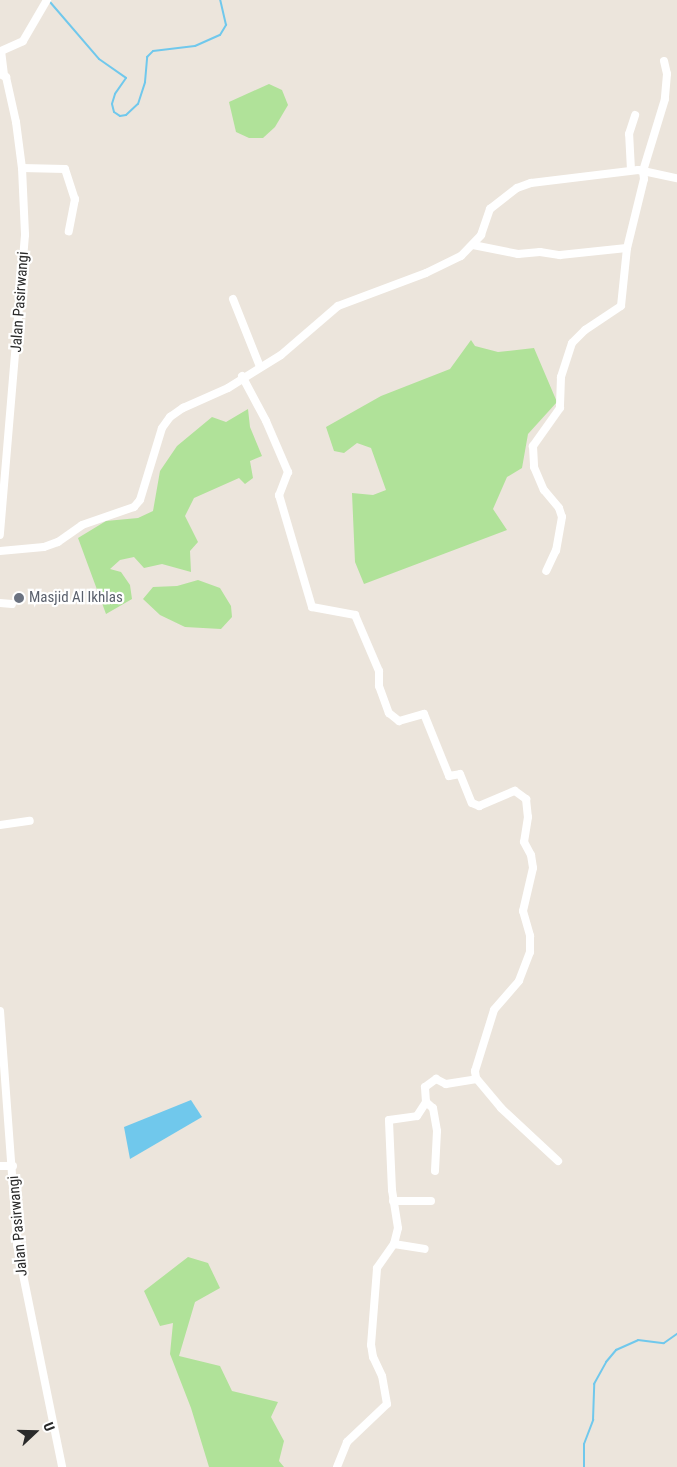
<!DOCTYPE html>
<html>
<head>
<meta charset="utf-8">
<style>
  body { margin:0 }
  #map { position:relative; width:677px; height:1467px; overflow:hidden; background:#ece5dc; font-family:"Roboto Condensed",sans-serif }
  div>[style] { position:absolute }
  .green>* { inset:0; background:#b0e299 }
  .water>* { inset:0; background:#70c8ec }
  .stream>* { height:2px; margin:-1px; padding:0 1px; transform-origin:1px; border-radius:1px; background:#70c8ec }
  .minor>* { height:8px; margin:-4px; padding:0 4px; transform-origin:4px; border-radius:4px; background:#fff }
  .dots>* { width:14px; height:14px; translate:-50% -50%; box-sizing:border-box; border:2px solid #fff; border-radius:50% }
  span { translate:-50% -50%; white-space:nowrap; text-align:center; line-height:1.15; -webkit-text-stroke:4.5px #fff; paint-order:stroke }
  .street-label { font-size:15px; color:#2a2a2a }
  .worship-label { font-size:15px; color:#5b616d }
  .left { translate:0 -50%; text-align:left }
  .north { position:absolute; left:10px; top:1407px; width:50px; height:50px; -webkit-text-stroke:4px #fff; paint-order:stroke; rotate:69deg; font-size:14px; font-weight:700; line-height:20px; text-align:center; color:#2a2a2a }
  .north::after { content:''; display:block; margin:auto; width:18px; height:22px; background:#2a2a2a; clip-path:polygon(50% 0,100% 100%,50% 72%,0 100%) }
</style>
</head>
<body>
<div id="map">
  <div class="green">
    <div style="clip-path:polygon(269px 84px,282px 90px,288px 105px,275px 127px,263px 138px,249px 138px,236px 132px,229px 102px)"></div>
    <div style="clip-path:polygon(471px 340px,475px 346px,498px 352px,534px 348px,557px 402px,528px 434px,522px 468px,507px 477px,493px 509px,507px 530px,364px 584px,355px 562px,352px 493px,373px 495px,386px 490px,371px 448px,357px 443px,344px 453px,334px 451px,326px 427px,381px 396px,450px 369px)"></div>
    <div style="clip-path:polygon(248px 409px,250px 427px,262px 456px,250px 461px,253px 478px,245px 484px,239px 478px,194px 498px,185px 516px,198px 542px,190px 551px,191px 572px,162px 564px,144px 568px,134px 557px,120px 560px,110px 569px,121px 572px,130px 585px,132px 599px,106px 614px,78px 538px,106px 521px,138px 518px,153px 511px,160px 471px,177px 446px,212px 417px,226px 422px)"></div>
    <div style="clip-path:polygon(198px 580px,220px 588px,231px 606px,232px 617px,221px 629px,185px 627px,160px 615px,143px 599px,153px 587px,177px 586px)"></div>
    <div style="clip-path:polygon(188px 1257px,208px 1263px,220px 1288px,195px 1302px,179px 1356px,220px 1366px,232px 1391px,278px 1402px,271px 1417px,284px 1441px,279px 1461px,284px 1467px,209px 1467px,191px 1408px,170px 1354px,173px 1323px,160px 1326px,144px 1291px)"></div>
  </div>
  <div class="water">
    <div style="clip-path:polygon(191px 1100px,202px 1117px,130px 1159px,124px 1127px)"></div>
  </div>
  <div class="stream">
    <div style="left:50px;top:2px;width:75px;rotate:49.3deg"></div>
    <div style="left:99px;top:59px;width:33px;rotate:35deg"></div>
    <div style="left:126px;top:78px;width:19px;rotate:125deg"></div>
    <div style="left:115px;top:94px;width:10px;rotate:107deg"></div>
    <div style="left:112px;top:104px;width:8px;rotate:76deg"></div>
    <div style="left:114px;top:112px;width:7px;rotate:34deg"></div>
    <div style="left:120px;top:116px;width:6px;rotate:-9deg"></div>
    <div style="left:126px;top:115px;width:16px;rotate:-43deg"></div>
    <div style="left:138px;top:104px;width:23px;rotate:-72deg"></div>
    <div style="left:145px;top:82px;width:25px;rotate:-85deg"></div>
    <div style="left:147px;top:57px;width:8px;rotate:-45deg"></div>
    <div style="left:153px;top:51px;width:42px;rotate:-6.8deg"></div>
    <div style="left:195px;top:46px;width:27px;rotate:-24deg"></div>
    <div style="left:220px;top:35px;width:12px;rotate:-59deg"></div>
    <div style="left:226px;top:25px;width:26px;rotate:-103deg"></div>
    <div style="left:584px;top:1467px;width:23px;rotate:-90deg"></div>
    <div style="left:584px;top:1444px;width:26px;rotate:-69deg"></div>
    <div style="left:593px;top:1420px;width:36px;rotate:-88deg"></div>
    <div style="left:594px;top:1384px;width:25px;rotate:-61deg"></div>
    <div style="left:606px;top:1362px;width:16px;rotate:-50deg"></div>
    <div style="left:616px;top:1350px;width:24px;rotate:-24deg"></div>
    <div style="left:638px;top:1340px;width:26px;rotate:7deg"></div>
    <div style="left:664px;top:1343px;width:16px;rotate:-35deg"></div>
  </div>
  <div class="minor">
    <div style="left:664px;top:61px;width:13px;rotate:77deg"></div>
    <div style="left:667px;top:74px;width:25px;rotate:95deg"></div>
    <div style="left:665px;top:99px;width:75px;rotate:107deg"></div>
    <div style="left:643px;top:171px;width:35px;rotate:12deg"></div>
    <div style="left:0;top:74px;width:7px;rotate:27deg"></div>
    <div style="left:6px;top:77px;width:46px;rotate:77.5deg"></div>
    <div style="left:16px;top:122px;width:46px;rotate:82.6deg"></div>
    <div style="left:22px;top:168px;width:67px;rotate:87.4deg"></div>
    <div style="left:25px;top:235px;width:301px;rotate:94.8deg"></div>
    <div style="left:4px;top:75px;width:24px;rotate:-97deg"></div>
    <div style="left:1px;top:51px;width:24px;rotate:-24deg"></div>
    <div style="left:23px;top:41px;width:48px;rotate:-59.7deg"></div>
    <div style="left:22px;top:168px;width:43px;rotate:1.3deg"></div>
    <div style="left:65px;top:169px;width:32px;rotate:72deg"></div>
    <div style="left:75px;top:199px;width:33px;rotate:101deg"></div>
    <div style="left:631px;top:170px;width:36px;rotate:-93deg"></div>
    <div style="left:629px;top:134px;width:20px;rotate:-72deg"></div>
    <div style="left:473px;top:245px;width:46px;rotate:11.3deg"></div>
    <div style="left:518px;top:254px;width:22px;rotate:-5deg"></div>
    <div style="left:540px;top:252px;width:20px;rotate:9deg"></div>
    <div style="left:560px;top:255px;width:67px;rotate:-6deg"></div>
    <div style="left:233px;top:299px;width:73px;rotate:68.3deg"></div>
    <div style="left:242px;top:376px;width:51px;rotate:61.9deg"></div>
    <div style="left:266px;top:421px;width:56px;rotate:66.7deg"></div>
    <div style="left:288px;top:472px;width:25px;rotate:111deg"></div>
    <div style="left:279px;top:495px;width:117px;rotate:73.6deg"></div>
    <div style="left:312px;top:607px;width:44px;rotate:10.5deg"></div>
    <div style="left:355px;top:615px;width:61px;rotate:66.8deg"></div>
    <div style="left:379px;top:671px;width:15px;rotate:90deg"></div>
    <div style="left:379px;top:686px;width:29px;rotate:70deg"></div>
    <div style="left:389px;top:713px;width:13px;rotate:39deg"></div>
    <div style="left:399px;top:721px;width:26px;rotate:-16deg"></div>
    <div style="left:424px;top:714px;width:67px;rotate:68deg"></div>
    <div style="left:449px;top:776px;width:11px;rotate:-10deg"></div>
    <div style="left:460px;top:774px;width:31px;rotate:68deg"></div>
    <div style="left:472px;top:803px;width:8px;rotate:23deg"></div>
    <div style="left:479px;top:806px;width:39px;rotate:-23deg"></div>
    <div style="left:515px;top:791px;width:14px;rotate:36deg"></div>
    <div style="left:526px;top:799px;width:18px;rotate:84deg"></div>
    <div style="left:528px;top:817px;width:25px;rotate:99deg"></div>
    <div style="left:524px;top:842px;width:15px;rotate:62deg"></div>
    <div style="left:531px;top:855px;width:13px;rotate:81deg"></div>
    <div style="left:533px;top:868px;width:44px;rotate:103.1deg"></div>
    <div style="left:523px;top:911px;width:26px;rotate:74deg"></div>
    <div style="left:530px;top:936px;width:16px;rotate:90deg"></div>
    <div style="left:530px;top:952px;width:31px;rotate:111deg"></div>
    <div style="left:519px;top:981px;width:38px;rotate:131deg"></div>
    <div style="left:494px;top:1010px;width:64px;rotate:107.3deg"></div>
    <div style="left:475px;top:1071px;width:7px;rotate:82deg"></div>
    <div style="left:476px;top:1078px;width:39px;rotate:50deg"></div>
    <div style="left:501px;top:1108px;width:78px;rotate:42.9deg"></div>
    <div style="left:0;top:551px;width:44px;rotate:-5.2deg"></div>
    <div style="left:44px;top:547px;width:15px;rotate:-20deg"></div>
    <div style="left:58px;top:542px;width:29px;rotate:-35deg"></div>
    <div style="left:82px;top:525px;width:55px;rotate:-19.1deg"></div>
    <div style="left:134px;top:507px;width:9px;rotate:-49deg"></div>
    <div style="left:140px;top:500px;width:75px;rotate:-73deg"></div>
    <div style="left:162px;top:428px;width:14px;rotate:-54deg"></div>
    <div style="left:170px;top:417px;width:16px;rotate:-35deg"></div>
    <div style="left:183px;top:408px;width:49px;rotate:-24deg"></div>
    <div style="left:228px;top:388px;width:62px;rotate:-31.9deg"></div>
    <div style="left:281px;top:355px;width:75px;rotate:-40.7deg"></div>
    <div style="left:338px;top:306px;width:94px;rotate:-20.6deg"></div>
    <div style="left:426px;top:273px;width:39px;rotate:-26deg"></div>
    <div style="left:461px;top:256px;width:29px;rotate:-46deg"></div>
    <div style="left:481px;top:235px;width:28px;rotate:-71deg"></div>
    <div style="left:490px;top:209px;width:34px;rotate:-38deg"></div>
    <div style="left:517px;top:188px;width:15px;rotate:-20deg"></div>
    <div style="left:531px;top:183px;width:108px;rotate:-6.9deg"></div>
    <div style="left:638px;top:170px;width:5px;rotate:11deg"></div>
    <div style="left:643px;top:171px;width:8px;rotate:83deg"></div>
    <div style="left:644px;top:179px;width:71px;rotate:103.8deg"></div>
    <div style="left:627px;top:248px;width:58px;rotate:95.9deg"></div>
    <div style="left:621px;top:306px;width:43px;rotate:146.3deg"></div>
    <div style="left:585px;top:330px;width:18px;rotate:135deg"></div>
    <div style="left:572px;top:343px;width:36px;rotate:108deg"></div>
    <div style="left:561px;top:377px;width:31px;rotate:92deg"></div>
    <div style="left:560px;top:408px;width:47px;rotate:125.4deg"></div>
    <div style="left:533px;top:446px;width:21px;rotate:87deg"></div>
    <div style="left:534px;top:467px;width:25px;rotate:67deg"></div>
    <div style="left:544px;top:490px;width:23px;rotate:50deg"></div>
    <div style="left:559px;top:508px;width:9px;rotate:72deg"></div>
    <div style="left:562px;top:517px;width:34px;rotate:100deg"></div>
    <div style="left:556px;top:550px;width:23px;rotate:115deg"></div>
    <div style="left:0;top:603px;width:12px;rotate:5deg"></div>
    <div style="left:0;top:825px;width:30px;rotate:-8deg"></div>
    <div style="left:0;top:1011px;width:235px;rotate:85.8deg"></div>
    <div style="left:17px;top:1245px;width:227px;rotate:78.5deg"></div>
    <div style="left:426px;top:1102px;width:9px;rotate:41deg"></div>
    <div style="left:433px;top:1108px;width:23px;rotate:80deg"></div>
    <div style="left:437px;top:1131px;width:40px;rotate:92.9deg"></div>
    <div style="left:0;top:1166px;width:13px"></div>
    <div style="left:393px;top:1201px;width:38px"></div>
    <div style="left:394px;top:1244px;width:31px;rotate:9deg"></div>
    <div style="left:337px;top:1467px;width:27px;rotate:-68deg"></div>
    <div style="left:347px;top:1442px;width:55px;rotate:-43.5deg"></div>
    <div style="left:387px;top:1404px;width:28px;rotate:-100deg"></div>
    <div style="left:382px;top:1376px;width:21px;rotate:-115deg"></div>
    <div style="left:373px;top:1357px;width:12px;rotate:-99deg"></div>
    <div style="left:371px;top:1345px;width:77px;rotate:-85.5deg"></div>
    <div style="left:377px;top:1268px;width:29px;rotate:-55deg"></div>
    <div style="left:394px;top:1244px;width:16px;rotate:-76deg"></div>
    <div style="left:398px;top:1228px;width:38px;rotate:-99deg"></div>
    <div style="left:392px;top:1190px;width:70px;rotate:-92.5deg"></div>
    <div style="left:389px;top:1120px;width:28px;rotate:-8deg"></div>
    <div style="left:417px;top:1116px;width:17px;rotate:-57deg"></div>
    <div style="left:426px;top:1102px;width:15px;rotate:-94deg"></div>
    <div style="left:425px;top:1087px;width:14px;rotate:-36deg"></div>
    <div style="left:436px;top:1079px;width:11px;rotate:27deg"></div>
    <div style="left:446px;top:1084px;width:31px;rotate:-9deg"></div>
  </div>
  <div class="dots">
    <div style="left:19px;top:598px;background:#6b7280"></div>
  </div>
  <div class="street-label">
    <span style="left:20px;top:302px;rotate:-86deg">Jalan Pasirwangi</span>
    <span style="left:18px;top:1226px;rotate:-95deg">Jalan Pasirwangi</span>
  </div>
  <div class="worship-label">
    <span class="left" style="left:29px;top:598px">Masjid Al Ikhlas</span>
  </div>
  <div class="north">U</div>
</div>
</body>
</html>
